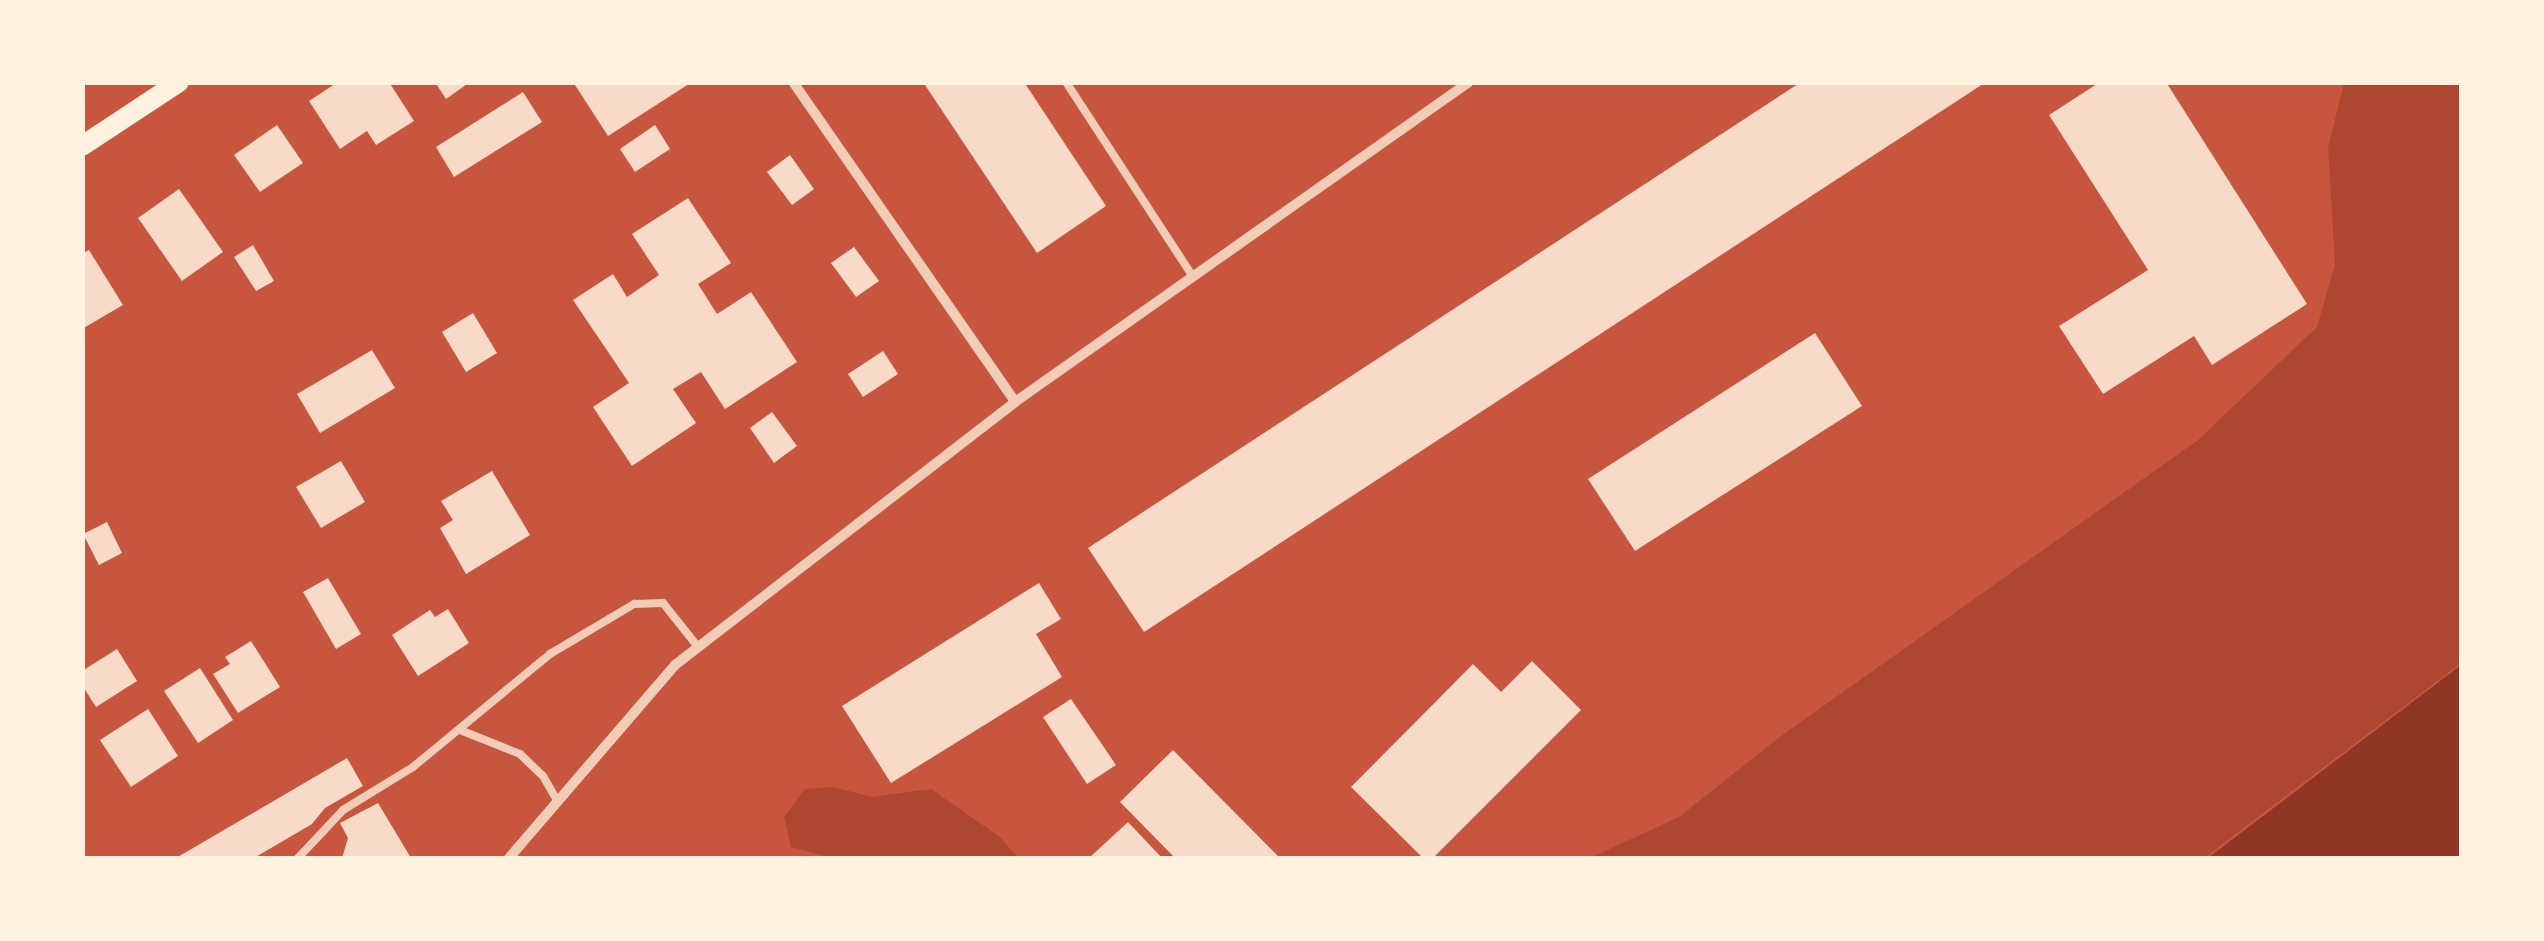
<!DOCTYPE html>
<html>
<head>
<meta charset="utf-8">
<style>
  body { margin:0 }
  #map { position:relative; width:2544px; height:941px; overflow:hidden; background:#c8553d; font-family:Rubik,sans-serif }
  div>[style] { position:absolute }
  .green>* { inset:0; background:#ae4732 }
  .water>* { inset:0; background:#8f3625 }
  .building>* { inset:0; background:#f7dbc8 }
  .service>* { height:8px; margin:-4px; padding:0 4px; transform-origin:4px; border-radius:4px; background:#f1ccb7 }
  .minor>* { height:10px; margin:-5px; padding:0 5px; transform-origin:5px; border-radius:5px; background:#f1ccb7 }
  .secondary>* { height:20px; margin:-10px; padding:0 10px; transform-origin:10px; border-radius:10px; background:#fff3e0 }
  span { translate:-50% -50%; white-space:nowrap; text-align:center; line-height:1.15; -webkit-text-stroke:8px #fff3e0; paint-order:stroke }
  .frame { position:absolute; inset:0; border:85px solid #fff3e0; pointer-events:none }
</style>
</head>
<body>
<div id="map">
  <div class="green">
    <div style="clip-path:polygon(2344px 83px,2461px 83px,2461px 663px,2204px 858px,1590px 858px,1679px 817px,1777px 739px,2198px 440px,2317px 327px,2335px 264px,2328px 148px)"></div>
    <div style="clip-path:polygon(833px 787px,872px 797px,931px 789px,1000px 837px,1018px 858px,832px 858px,791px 847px,784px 817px,805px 789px)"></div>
  </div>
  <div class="water">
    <div style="clip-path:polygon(2461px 665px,2461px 858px,2208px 858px)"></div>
  </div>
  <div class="building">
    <div style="clip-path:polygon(338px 82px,389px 82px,414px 121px,376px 145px,367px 131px,340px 149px,309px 101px)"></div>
    <div style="clip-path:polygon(435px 82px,470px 82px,446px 99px)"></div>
    <div style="clip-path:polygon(573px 82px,692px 82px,608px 136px)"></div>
    <div style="clip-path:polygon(923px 82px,1024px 82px,1106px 206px,1037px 253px)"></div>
    <div style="clip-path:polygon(1801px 82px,1986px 82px,1144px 632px,1088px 548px)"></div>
    <div style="clip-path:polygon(2100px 82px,2166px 82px,2307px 304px,2212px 365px,2194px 336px,2103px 394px,2059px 326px,2148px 270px,2049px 115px)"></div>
    <div style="clip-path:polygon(523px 92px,542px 122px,454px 177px,436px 147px)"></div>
    <div style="clip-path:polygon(277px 125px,303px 163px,260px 192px,234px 155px)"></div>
    <div style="clip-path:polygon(655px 125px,670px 149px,635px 172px,620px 149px)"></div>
    <div style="clip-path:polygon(790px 155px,814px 189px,792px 205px,767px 172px)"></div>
    <div style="clip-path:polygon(179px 189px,223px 252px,182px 281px,138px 218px)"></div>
    <div style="clip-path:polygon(688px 198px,731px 263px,698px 284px,717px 314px,751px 292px,797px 362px,725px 409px,701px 372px,673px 389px,696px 423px,632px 466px,593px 407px,629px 383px,573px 300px,613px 274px,627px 297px,659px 275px,632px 234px)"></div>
    <div style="clip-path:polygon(253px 245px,274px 281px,256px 291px,234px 257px)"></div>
    <div style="clip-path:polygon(854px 247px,879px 281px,856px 297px,831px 263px)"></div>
    <div style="clip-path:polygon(89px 250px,123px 305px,82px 329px,82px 254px)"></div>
    <div style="clip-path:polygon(473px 313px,497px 353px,466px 372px,442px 332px)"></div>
    <div style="clip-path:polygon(1815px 333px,1862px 406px,1635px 551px,1588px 479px)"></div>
    <div style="clip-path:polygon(372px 350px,395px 388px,320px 433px,297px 394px)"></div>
    <div style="clip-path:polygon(883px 351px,898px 374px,863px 397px,848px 374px)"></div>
    <div style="clip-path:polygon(772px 412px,797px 446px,774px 463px,750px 428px)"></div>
    <div style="clip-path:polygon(341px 461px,365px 502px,321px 528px,296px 487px)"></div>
    <div style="clip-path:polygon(492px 471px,530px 535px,466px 574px,440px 528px,453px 520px,441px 501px)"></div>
    <div style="clip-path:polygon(107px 522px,122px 553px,99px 565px,83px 534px)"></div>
    <div style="clip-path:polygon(328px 578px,361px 634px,336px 649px,303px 592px)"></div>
    <div style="clip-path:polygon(1039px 583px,1061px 619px,1036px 634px,1062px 677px,891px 783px,842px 706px)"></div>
    <div style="clip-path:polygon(448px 609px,469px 643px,418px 676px,392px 635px,430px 610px,435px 617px)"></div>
    <div style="clip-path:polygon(251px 641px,280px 687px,238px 713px,213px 674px,230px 664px,225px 657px)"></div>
    <div style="clip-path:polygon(117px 649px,137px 681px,96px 707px,82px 685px,82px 671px)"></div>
    <div style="clip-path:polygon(1532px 661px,1581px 710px,1433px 858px,1423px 858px,1351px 787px,1473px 664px,1501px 692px)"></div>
    <div style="clip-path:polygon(200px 668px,233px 720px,198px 743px,164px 691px)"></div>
    <div style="clip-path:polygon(1071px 699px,1116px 765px,1087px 784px,1043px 717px)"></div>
    <div style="clip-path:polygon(148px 709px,178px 756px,131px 787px,100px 740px)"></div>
    <div style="clip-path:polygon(1173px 750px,1280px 858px,1175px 858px,1120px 802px)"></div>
    <div style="clip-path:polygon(347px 758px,363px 786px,325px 808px,312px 824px,254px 858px,176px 858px)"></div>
    <div style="clip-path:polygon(378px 803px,411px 858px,342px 858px,348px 838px,340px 823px)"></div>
    <div style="clip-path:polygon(1128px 822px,1162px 858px,1089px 858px)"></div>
  </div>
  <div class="service">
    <div style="left:1066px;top:82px;width:233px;rotate:56.9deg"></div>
    <div style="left:460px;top:730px;width:65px;rotate:21.8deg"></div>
    <div style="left:520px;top:754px;width:32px;rotate:44deg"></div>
    <div style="left:543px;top:776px;width:30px;rotate:60deg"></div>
    <div style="left:298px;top:858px;width:66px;rotate:-46.8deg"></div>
    <div style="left:343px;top:810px;width:82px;rotate:-31.6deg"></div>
    <div style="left:413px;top:767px;width:178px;rotate:-39.5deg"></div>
    <div style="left:550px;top:654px;width:98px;rotate:-30.8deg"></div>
    <div style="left:634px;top:604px;width:29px;rotate:-2deg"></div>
    <div style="left:663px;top:603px;width:56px;rotate:51.5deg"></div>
  </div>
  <div class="minor">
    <div style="left:793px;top:82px;width:389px;rotate:55.2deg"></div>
    <div style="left:509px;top:858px;width:255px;rotate:-49.3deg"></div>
    <div style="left:675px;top:665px;width:430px;rotate:-37.7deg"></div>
    <div style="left:1015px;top:402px;width:555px;rotate:-35.18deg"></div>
  </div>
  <div class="secondary">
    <div style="left:82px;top:146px;width:116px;rotate:-33.4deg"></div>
  </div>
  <div class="frame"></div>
</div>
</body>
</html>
